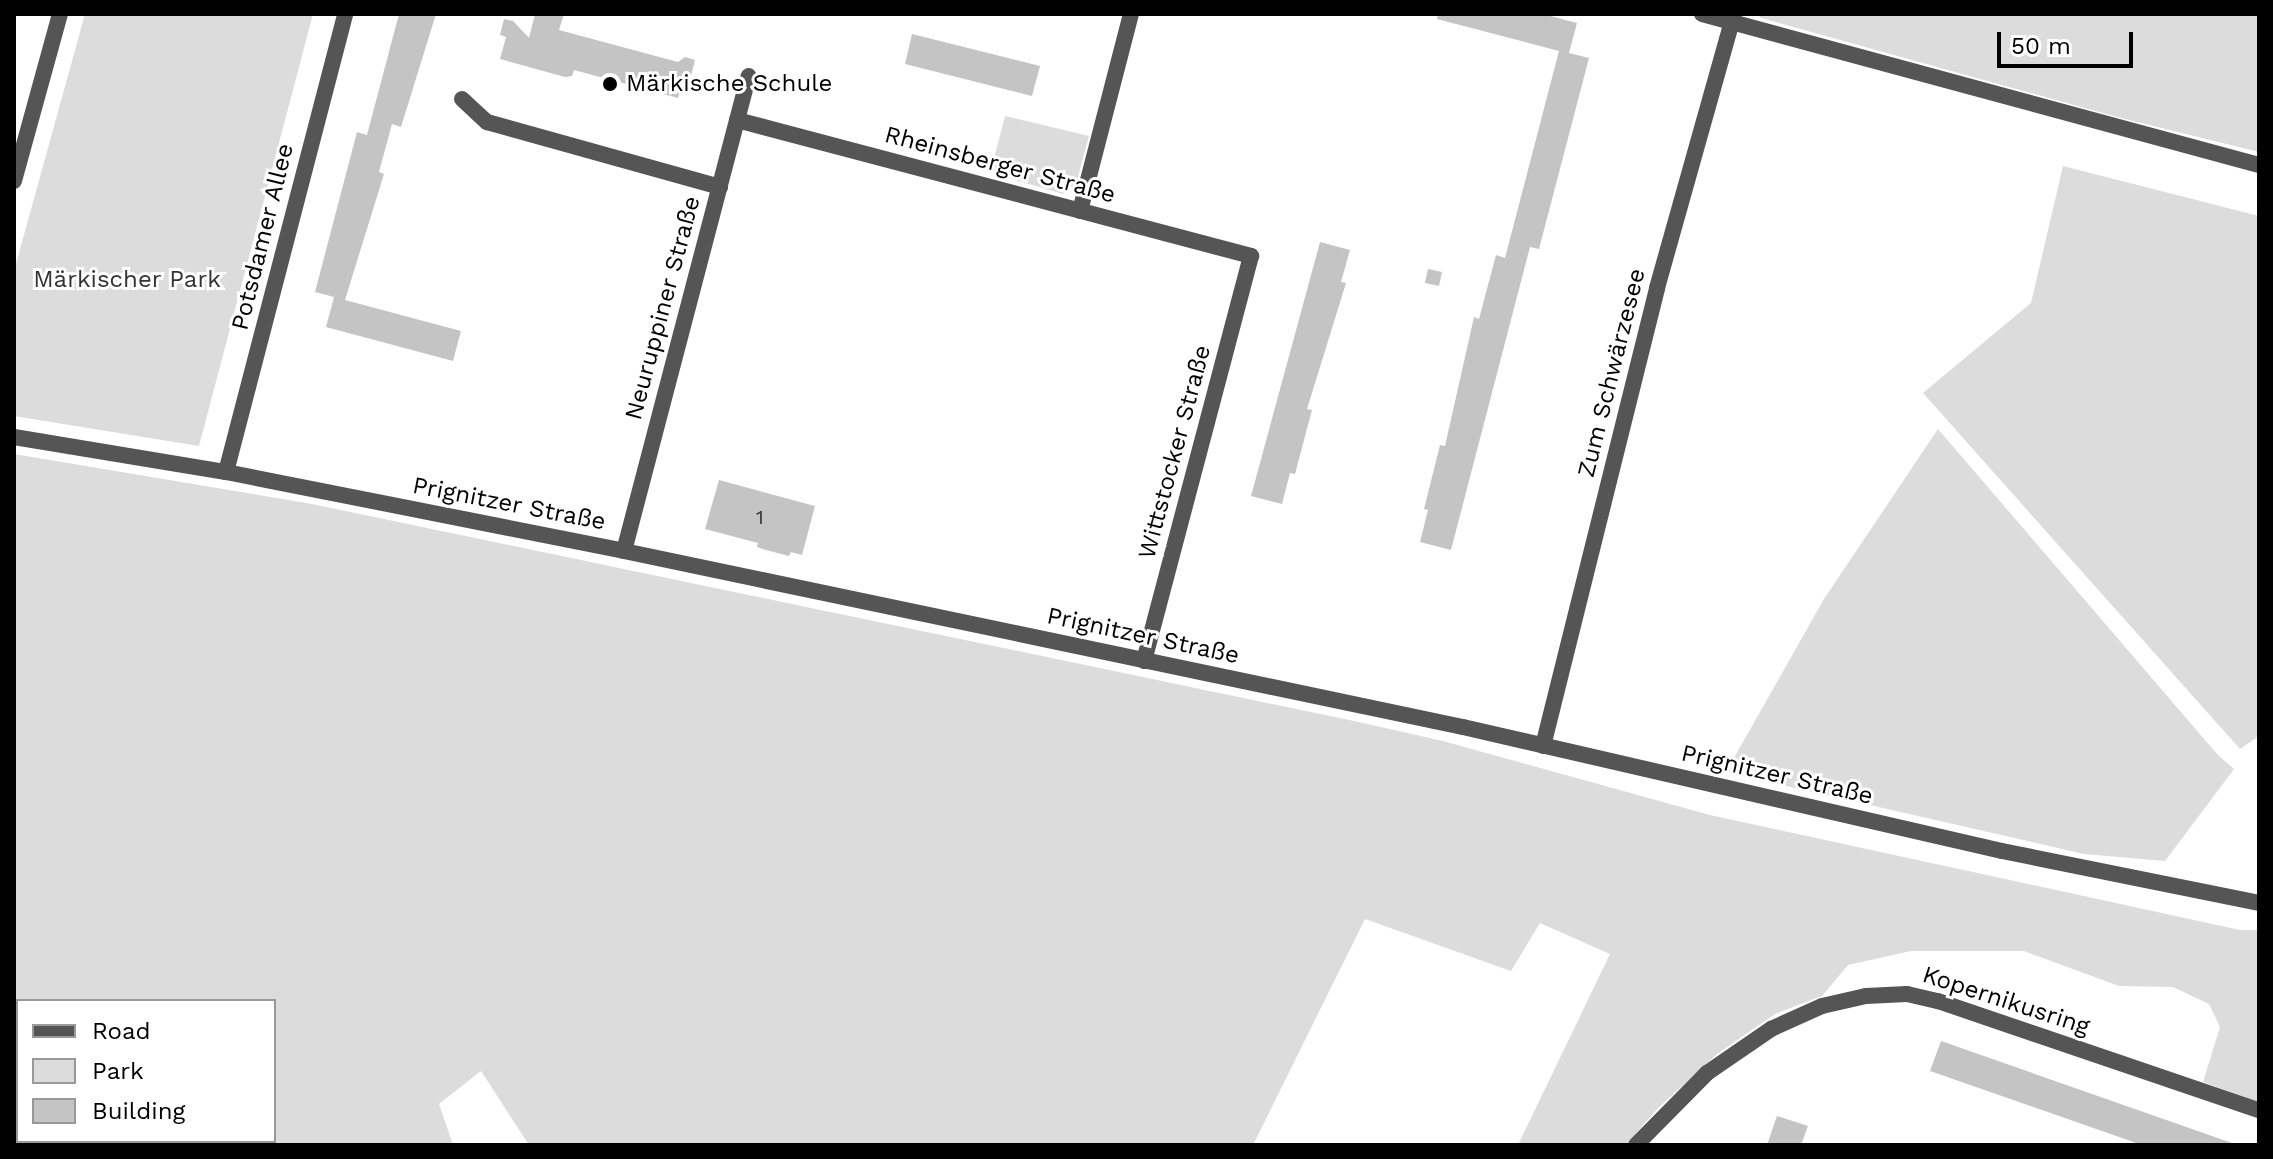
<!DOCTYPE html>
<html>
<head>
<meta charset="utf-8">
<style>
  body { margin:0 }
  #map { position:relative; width:2273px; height:1159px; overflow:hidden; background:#fff; font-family:"Work Sans",sans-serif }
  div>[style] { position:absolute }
  .green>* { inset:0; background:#dcdcdc }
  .building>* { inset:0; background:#c4c4c4 }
  .minor>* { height:16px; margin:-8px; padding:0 8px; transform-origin:8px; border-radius:8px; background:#555 }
  .dots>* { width:22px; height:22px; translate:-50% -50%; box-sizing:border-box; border:4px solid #fff; border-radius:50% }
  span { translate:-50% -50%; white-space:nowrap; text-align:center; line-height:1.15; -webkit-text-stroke:6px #fff; paint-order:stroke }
  .number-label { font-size:20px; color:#313131 }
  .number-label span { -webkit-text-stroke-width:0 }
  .poi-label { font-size:24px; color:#000 }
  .left { translate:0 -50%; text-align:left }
  .street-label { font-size:24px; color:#000 }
  .park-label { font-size:24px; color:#333 }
  .frame { position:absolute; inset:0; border:16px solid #000; pointer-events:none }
  .legend { position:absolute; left:16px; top:999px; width:260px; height:144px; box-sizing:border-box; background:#fff; border:2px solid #999; margin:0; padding:10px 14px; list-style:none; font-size:24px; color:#000 }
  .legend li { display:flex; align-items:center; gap:16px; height:40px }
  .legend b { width:40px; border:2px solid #999 }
  .scale { position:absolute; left:1997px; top:32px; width:136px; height:36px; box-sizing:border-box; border:4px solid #000; border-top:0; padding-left:10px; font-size:24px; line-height:28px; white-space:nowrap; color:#000; -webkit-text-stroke:6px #fff; paint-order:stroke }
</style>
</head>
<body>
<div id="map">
  <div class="green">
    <div style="clip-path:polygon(85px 14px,313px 14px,199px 446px,14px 416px,14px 271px)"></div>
    <div style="clip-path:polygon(1757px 14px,2259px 14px,2259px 152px,2117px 117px,1761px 18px)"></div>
    <div style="clip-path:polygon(1005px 116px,1089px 136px,1076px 184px,1063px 194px,998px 175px,992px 166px)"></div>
    <div style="clip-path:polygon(2063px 166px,2259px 216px,2259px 736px,2240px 749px,1923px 393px,2031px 303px)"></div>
    <div style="clip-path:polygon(1938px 429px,2217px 754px,2234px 769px,2165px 861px,2084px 854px,1726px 772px,1824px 599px)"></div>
    <div style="clip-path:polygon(evenodd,14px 454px,312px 504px,1354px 721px,1443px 741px,1710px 815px,2240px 930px,2259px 930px,2259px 1102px,2203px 1082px,2220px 1027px,2209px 1004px,2173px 987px,2119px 986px,2024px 951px,1911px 951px,1848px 965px,1822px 996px,1775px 1014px,1717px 1054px,1658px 1108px,1626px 1145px,1518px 1145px,1610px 954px,1540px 923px,1511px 971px,1365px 919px,1253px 1145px,529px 1145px,481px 1071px,439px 1104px,453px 1145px,14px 1145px,14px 454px,18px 1001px,274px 1001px,274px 1141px,18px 1141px,18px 1001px)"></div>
  </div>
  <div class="building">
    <div style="clip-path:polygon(399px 14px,436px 14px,401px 127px,392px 124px,379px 172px,384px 174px,345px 300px,461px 331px,453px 361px,326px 327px,334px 297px,315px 292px,357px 132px,367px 135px)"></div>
    <div style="clip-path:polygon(535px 14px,564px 14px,559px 30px,678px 62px,685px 57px,695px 60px,691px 76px,684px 75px,678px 98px,574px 70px,572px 76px,565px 77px,500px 59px,506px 37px,500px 35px,504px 19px,513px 21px,529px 38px)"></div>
    <div style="clip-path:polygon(1438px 14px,1543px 14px,1577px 23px,1569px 53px,1589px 58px,1539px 249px,1530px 247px,1451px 550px,1420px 542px,1428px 510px,1424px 509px,1440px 445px,1445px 446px,1474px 317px,1479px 319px,1496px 255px,1505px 258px,1559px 51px,1437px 19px)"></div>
    <div style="clip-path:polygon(912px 34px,1040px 66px,1032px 96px,905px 64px)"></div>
    <div style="clip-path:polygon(1320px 242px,1350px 250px,1341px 282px,1346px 283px,1307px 409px,1312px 410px,1295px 474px,1290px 473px,1282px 504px,1251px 496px)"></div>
    <div style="clip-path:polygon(1428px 269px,1442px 272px,1439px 286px,1425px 283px)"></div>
    <div style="clip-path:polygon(719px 480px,815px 506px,802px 555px,791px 552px,789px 556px,766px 550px,757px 547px,758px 543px,705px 529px)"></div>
    <div style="clip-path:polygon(1941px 1041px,2232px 1143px,2232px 1145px,2142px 1145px,1930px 1071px)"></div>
    <div style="clip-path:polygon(1777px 1116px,1808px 1126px,1801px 1145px,1767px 1145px)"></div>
  </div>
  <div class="minor">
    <div style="left:1702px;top:14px;width:577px;rotate:15.17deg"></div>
    <div style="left:462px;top:99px;width:34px;rotate:43deg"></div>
    <div style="left:487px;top:122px;width:242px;rotate:15.6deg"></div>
    <div style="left:737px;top:120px;width:532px;rotate:14.82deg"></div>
    <div style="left:1251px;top:256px;width:419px;rotate:104.8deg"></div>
    <div style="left:14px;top:181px;width:173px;rotate:-74.6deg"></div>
    <div style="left:1080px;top:211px;width:203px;rotate:-75.5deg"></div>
    <div style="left:14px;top:437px;width:215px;rotate:9.4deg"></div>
    <div style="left:226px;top:472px;width:406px;rotate:11.2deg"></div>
    <div style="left:624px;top:551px;width:857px;rotate:11.85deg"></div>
    <div style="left:1463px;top:727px;width:553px;rotate:12.96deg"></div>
    <div style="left:2002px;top:851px;width:262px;rotate:11.4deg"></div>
    <div style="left:226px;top:472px;width:473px;rotate:-75.4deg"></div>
    <div style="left:624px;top:551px;width:491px;rotate:-75.3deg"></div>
    <div style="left:1543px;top:746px;width:472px;rotate:-76deg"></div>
    <div style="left:1657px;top:288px;width:285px;rotate:-74.3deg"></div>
    <div style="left:1636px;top:1145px;width:101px;rotate:-45.4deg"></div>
    <div style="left:1707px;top:1073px;width:78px;rotate:-34.5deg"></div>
    <div style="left:1771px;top:1029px;width:56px;rotate:-24.3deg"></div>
    <div style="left:1822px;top:1006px;width:45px;rotate:-12.8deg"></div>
    <div style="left:1866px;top:996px;width:41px;rotate:-2.8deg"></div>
    <div style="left:1907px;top:994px;width:32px;rotate:13deg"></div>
    <div style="left:1938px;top:1001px;width:339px;rotate:18.8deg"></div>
  </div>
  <div class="dots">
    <div style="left:610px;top:84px;background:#000"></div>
  </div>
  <div class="number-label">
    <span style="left:760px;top:517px">1</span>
  </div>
  <div class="poi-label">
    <span class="left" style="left:626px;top:84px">Märkische Schule</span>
  </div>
  <div class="street-label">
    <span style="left:1000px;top:165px;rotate:15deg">Rheinsberger Straße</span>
    <span style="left:263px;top:237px;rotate:-76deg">Potsdamer Allee</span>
    <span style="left:663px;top:308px;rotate:-75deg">Neuruppiner Straße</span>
    <span style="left:1612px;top:373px;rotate:-76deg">Zum Schwärzesee</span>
    <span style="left:1175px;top:452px;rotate:-75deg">Wittstocker Straße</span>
    <span style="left:509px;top:504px;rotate:11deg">Prignitzer Straße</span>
    <span style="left:1143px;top:636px;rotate:12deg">Prignitzer Straße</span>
    <span style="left:1777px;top:775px;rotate:13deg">Prignitzer Straße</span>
    <span style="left:2006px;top:1001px;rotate:18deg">Kopernikusring</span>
  </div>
  <div class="park-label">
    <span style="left:127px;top:280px">Märkischer Park</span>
  </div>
  <div class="frame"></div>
  <ul class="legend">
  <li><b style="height:10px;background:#555"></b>Road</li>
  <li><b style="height:22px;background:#dcdcdc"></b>Park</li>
  <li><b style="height:22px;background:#c4c4c4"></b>Building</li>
  </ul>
  <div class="scale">50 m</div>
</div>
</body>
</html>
